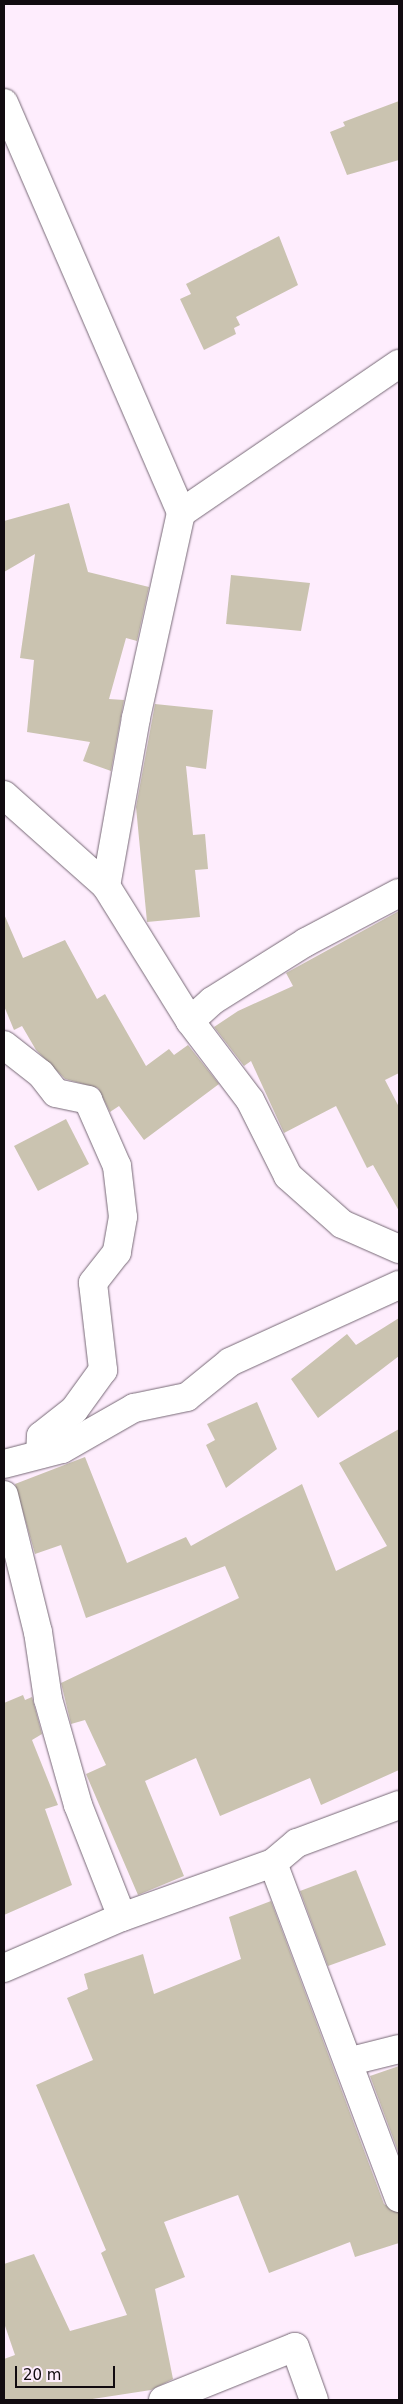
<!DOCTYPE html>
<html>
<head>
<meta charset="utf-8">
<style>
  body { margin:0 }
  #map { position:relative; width:403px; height:2404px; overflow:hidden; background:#feedfd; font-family:"DejaVu Sans",sans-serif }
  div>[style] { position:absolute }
  .building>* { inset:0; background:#cac3b0 }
  .roads { filter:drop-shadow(0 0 1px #776976) drop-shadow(0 0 1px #776976) }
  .street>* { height:28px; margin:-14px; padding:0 14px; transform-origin:14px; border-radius:14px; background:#fff }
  span { translate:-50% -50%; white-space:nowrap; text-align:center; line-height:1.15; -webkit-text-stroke:4.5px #feedfd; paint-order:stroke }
  .frame { position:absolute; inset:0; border:5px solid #110b10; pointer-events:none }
  .scale { position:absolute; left:15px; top:2366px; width:100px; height:22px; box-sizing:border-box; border:2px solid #110b10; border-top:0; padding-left:6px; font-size:15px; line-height:18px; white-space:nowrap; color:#110b10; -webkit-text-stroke:4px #feedfd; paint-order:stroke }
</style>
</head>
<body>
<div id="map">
  <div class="building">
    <div style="clip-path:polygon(399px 101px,399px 160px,347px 175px,330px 132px,345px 126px,343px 122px)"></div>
    <div style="clip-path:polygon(279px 236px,298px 285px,236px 317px,240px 325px,234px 328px,236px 334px,204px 350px,180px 299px,191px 294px,186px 284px)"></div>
    <div style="clip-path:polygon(69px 503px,88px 572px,149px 587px,137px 641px,126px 638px,109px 699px,124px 700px,111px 771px,83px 761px,90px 742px,27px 732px,34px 660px,20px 658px,35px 554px,4px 572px,4px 521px)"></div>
    <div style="clip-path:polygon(231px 575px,310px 583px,301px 631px,226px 624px)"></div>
    <div style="clip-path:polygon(155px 704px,213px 710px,206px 769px,186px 766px,193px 835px,205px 834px,208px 869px,195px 870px,200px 917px,147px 922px,136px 807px)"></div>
    <div style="clip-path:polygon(399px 911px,399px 1073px,385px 1080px,399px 1107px,399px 1211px,373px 1165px,367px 1168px,336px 1106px,284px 1133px,251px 1061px,244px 1066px,214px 1027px,238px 1011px,293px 986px,286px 973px)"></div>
    <div style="clip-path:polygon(4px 914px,23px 958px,65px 940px,97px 999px,105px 994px,146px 1066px,169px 1049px,174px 1055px,188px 1045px,219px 1084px,144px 1140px,119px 1106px,110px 1112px,98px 1088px,65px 1079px,36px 1050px,22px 1026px,14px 1030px,4px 1006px)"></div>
    <div style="clip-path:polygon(66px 1119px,89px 1164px,38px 1191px,14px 1146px)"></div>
    <div style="clip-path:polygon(399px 1318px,399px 1356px,318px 1418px,291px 1379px,347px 1334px,356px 1345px)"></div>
    <div style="clip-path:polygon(257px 1402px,277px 1449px,226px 1488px,206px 1445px,215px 1440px,207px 1424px)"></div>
    <div style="clip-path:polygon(399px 1429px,399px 1770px,321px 1805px,310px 1778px,220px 1816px,196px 1758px,145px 1781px,184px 1876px,138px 1895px,86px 1774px,106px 1765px,85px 1720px,71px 1724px,61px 1683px,239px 1598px,225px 1566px,86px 1618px,61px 1545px,35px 1554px,15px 1484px,85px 1457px,127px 1563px,186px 1537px,191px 1546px,302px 1484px,336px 1571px,387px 1546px,339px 1463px)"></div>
    <div style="clip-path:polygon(23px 1695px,25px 1700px,32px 1697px,42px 1734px,32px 1740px,58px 1805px,45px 1809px,72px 1885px,4px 1915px,4px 1703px)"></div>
    <div style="clip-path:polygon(356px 1870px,386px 1945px,328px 1966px,300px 1891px)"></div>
    <div style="clip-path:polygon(271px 1901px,384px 2204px,399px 2213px,399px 2243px,355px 2257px,350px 2242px,269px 2273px,238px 2195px,164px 2222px,185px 2277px,155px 2289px,173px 2379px,151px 2390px,86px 2400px,4px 2400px,4px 2359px,15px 2355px,4px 2323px,4px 2264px,34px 2254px,70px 2331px,127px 2315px,101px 2253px,106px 2250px,36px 2085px,93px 2060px,67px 1998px,88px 1989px,84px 1974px,143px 1954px,154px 1994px,241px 1959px,229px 1917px)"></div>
    <div style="clip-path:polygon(399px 2066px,399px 2154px,370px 2076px)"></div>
  </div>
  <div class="roads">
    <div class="street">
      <div style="left:4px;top:103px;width:447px;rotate:66.6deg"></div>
      <div style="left:181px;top:513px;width:210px;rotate:102.4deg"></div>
      <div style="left:136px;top:718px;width:171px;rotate:100.1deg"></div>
      <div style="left:181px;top:513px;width:264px;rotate:-34.4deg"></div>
      <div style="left:4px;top:795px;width:137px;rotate:41.7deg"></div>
      <div style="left:106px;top:886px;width:159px;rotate:58.1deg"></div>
      <div style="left:190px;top:1021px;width:99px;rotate:52.8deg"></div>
      <div style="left:250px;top:1100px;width:85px;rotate:63.4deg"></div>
      <div style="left:288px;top:1176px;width:72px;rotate:41.6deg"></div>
      <div style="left:342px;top:1224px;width:62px;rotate:23.7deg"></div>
      <div style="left:190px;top:1021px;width:30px;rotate:-42deg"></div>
      <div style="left:212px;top:1001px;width:111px;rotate:-32.1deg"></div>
      <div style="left:306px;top:942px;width:105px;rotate:-27.8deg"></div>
      <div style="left:4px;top:1045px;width:47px;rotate:38.1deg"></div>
      <div style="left:41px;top:1074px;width:24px;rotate:52deg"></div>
      <div style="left:56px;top:1093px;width:33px;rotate:12deg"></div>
      <div style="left:88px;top:1100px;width:72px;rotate:66.3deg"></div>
      <div style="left:117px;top:1166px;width:51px;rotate:83.3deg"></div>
      <div style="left:123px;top:1217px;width:36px;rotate:100deg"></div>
      <div style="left:117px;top:1252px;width:39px;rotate:128deg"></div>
      <div style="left:93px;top:1283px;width:88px;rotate:83.4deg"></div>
      <div style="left:103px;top:1370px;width:49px;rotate:125.9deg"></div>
      <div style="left:74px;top:1410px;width:42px;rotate:141.8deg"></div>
      <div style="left:41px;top:1436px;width:18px;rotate:93deg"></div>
      <div style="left:4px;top:1464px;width:60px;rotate:-14.5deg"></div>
      <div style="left:62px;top:1449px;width:83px;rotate:-29.7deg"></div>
      <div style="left:134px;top:1408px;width:54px;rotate:-11.7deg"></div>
      <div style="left:187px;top:1397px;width:55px;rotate:-39.1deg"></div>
      <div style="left:230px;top:1362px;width:186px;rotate:-24.5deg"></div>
      <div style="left:4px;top:1495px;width:141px;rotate:76.1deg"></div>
      <div style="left:38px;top:1632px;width:68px;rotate:81.5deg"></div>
      <div style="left:48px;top:1699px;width:110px;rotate:74.2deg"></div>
      <div style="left:78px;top:1805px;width:120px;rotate:68.6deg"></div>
      <div style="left:273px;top:1863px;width:358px;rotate:69.4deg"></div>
      <div style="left:4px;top:1968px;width:129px;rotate:-23.4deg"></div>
      <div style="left:122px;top:1917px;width:160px;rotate:-19.7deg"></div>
      <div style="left:273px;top:1863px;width:31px;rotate:-40deg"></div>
      <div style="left:297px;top:1843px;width:109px;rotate:-20.4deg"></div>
      <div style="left:351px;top:2061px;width:49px;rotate:-14deg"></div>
      <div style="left:163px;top:2400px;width:142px;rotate:-21.9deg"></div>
      <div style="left:295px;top:2347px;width:56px;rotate:70.3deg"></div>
    </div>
  </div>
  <div class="frame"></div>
  <div class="scale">20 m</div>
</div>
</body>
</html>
